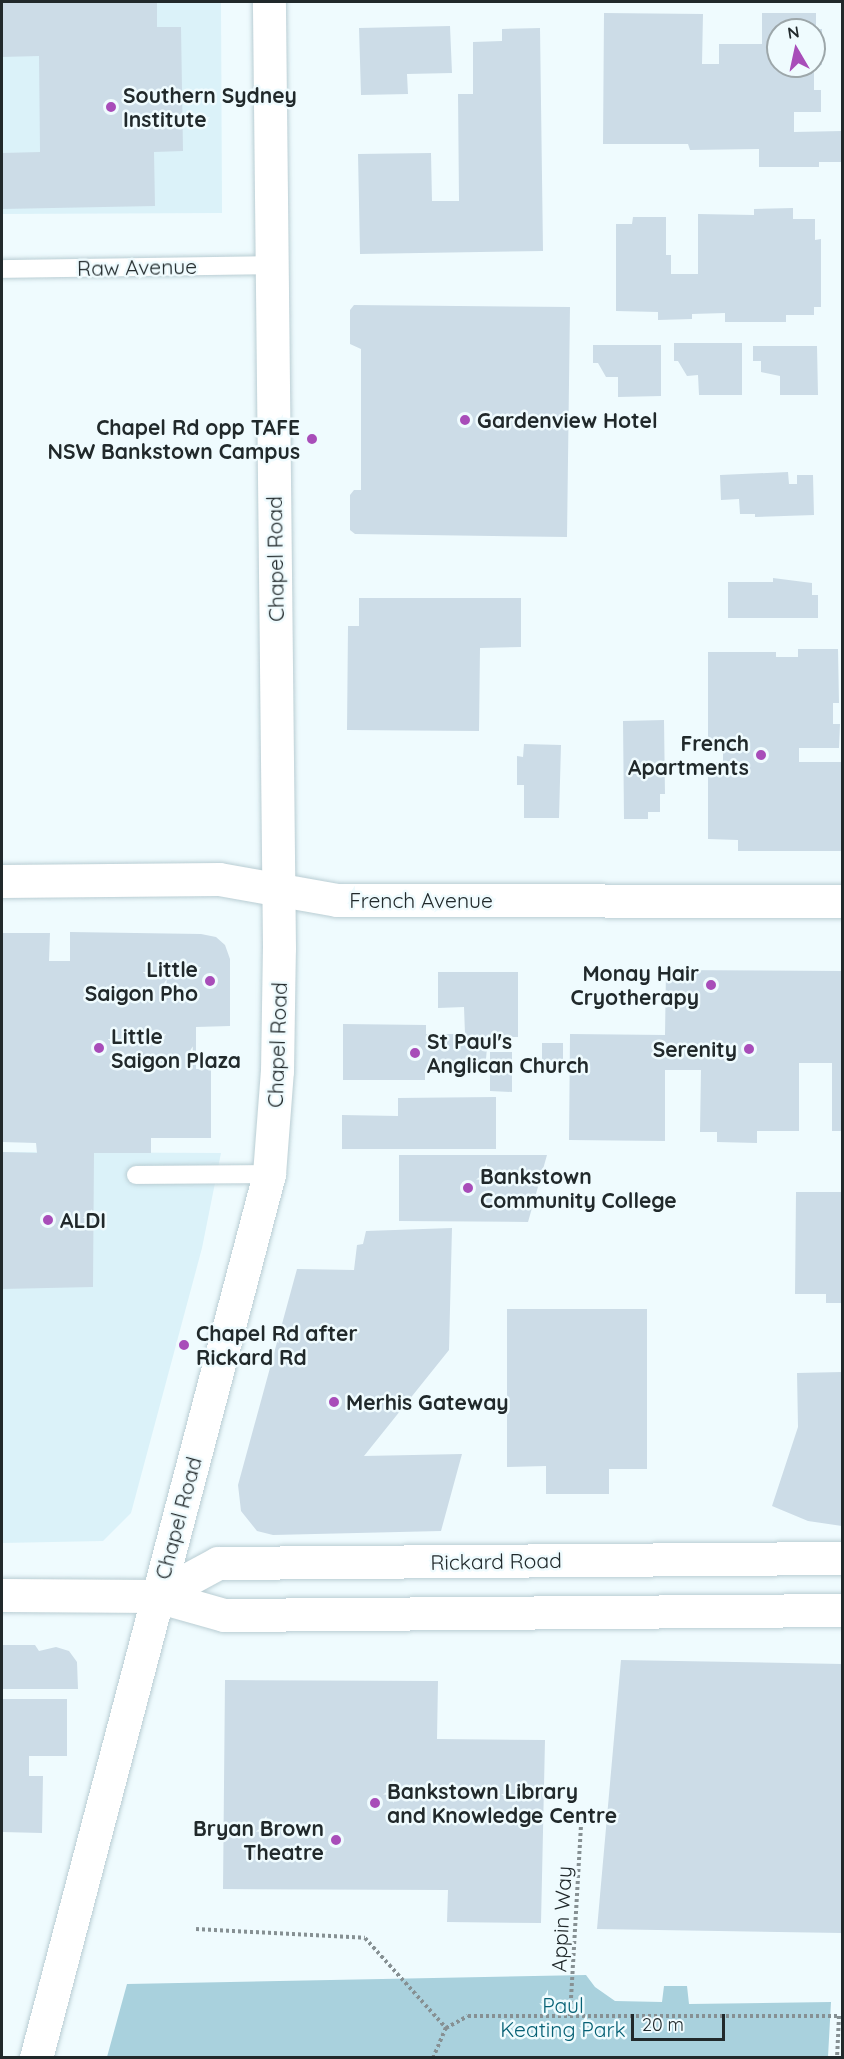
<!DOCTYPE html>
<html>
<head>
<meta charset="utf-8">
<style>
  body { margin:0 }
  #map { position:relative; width:844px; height:2059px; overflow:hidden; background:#effbfe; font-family:Quicksand,sans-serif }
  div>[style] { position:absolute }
  .built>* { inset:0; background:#dbf2f9 }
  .green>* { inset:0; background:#a9d1dd }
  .building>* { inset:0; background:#ccdce7 }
  .path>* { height:4px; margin-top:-2px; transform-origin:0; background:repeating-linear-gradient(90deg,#869093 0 3px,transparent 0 6px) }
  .roads { filter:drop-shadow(0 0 2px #b9cdd3) drop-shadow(0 0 2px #b9cdd3) }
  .lane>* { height:18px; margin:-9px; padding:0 9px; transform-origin:9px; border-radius:9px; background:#fff }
  .street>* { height:33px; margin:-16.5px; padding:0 16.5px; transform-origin:16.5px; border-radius:16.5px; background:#fff }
  .secondary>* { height:33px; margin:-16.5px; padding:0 16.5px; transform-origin:16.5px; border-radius:16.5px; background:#fff }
  .dots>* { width:16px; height:16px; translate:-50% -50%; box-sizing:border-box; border:3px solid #effbfe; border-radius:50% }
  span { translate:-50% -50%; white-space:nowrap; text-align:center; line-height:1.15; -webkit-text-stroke:5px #effbfe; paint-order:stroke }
  .poi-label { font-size:21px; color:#21292b; font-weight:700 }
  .left { translate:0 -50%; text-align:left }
  .right { translate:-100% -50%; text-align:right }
  .street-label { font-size:21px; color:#21292b }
  .park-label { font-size:21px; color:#076175 }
  .frame { position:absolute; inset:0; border:3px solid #21292b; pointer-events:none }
  .north { position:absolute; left:766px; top:18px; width:60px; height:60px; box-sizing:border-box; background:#effbfe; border:2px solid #9da7aa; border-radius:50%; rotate:351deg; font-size:16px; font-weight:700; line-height:24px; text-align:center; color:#21292b }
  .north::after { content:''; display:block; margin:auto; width:21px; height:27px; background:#a84db9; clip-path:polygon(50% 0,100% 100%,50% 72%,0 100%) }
  .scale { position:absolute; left:631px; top:2014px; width:94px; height:27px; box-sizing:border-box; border:3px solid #21292b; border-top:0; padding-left:8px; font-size:18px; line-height:21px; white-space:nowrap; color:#21292b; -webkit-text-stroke:4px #effbfe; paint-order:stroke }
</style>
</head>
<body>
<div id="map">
  <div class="built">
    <div style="clip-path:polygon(2px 2px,221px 2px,222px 213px,2px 214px)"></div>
    <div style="clip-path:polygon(2px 1152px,221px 1153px,202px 1248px,131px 1513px,103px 1541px,2px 1543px)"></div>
  </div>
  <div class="green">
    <div style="clip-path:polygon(586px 1975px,595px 1987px,615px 2001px,662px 2002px,664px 1986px,687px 1986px,689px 2004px,831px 2002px,828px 2057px,107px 2057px,127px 1984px)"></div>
  </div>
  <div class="building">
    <div style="clip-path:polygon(2px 2px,157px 2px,157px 27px,181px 27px,183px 151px,154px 152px,155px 206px,2px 209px,2px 153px,40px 152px,39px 56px,2px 57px)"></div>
    <div style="clip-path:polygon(604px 13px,703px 14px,702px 64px,719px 64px,719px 44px,762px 44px,762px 13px,816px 13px,816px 29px,822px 29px,822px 65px,814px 65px,814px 30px,778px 30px,778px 66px,814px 66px,814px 90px,821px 90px,821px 112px,794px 112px,794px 132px,842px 131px,842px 162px,819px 162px,819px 167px,759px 167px,759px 149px,690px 150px,688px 144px,603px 144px)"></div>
    <div style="clip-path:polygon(450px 26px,452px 73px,407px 74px,408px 94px,361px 95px,359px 28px)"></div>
    <div style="clip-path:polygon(540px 28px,543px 251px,360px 254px,358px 154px,431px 153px,432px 201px,459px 201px,458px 94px,473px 94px,473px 42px,502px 41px,502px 29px)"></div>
    <div style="clip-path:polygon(793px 208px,793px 219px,815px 219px,815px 240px,821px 239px,821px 307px,814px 307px,814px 315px,786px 315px,786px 322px,725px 322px,725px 313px,692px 314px,692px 319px,658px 320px,658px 312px,616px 311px,616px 224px,632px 224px,633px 217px,666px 217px,666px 255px,671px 255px,671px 274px,698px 274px,698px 214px,754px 215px,754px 209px)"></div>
    <div style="clip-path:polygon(354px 305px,570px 307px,567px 537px,355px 534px,350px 530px,350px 495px,354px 490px,361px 490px,361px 349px,350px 344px,350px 310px)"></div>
    <div style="clip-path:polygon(674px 343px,742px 343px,742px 395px,699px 395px,698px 375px,687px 376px,678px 361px,674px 361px)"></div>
    <div style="clip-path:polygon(593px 345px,661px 345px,661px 396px,618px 397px,618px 377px,606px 377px,598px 363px,593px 363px)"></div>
    <div style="clip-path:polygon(753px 346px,817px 346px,818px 395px,780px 395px,780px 376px,761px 372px,761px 361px,753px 361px)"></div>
    <div style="clip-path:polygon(788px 472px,789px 484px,797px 484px,797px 475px,813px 475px,814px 515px,755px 517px,755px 514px,740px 514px,739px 499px,721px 500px,720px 475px)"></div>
    <div style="clip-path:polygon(773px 578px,812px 583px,812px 595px,818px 595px,818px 618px,728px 618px,728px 582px,773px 582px)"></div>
    <div style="clip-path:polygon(359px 598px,521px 598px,521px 647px,480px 648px,479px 731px,347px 730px,348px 626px,359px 626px)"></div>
    <div style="clip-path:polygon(798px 649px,838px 649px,839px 703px,833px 703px,833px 724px,840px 724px,839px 748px,799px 748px,799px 762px,842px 762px,842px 851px,738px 851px,738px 840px,708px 839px,708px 762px,723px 762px,723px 745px,708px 745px,708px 652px,776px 652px,776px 657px,798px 657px)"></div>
    <div style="clip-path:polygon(664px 720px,665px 794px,660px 794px,660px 812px,648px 812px,648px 819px,624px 819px,623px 721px)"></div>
    <div style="clip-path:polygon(524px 744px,561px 745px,559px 818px,524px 818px,524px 785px,517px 785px,517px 756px,523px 757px)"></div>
    <div style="clip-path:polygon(70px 932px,201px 934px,216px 937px,225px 945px,230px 959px,230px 1026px,196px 1027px,196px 1069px,211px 1069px,211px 1138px,151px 1138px,151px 1153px,94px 1153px,93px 1287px,2px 1289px,2px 1152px,37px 1153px,36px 1143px,2px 1142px,2px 933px,50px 933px,49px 961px,70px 961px)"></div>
    <div style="clip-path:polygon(666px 970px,842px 971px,842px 1131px,832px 1131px,832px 1063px,799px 1063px,799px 1131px,757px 1131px,757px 1143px,717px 1142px,717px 1132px,700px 1132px,701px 1070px,665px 1070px,665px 1141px,569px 1140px,570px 1034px,665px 1035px)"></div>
    <div style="clip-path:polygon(438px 972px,518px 972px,518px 1037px,470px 1037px,487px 1048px,486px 1059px,479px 1067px,471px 1067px,470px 1073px,425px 1072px,425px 1080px,343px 1080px,343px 1024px,426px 1025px,426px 1034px,465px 1034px,464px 1007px,438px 1008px)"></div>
    <div style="clip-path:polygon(542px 1043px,563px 1043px,563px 1074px,542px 1073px)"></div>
    <div style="clip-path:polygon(490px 1052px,512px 1052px,512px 1092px,490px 1091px)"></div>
    <div style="clip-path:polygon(496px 1097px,496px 1149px,342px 1149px,342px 1115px,398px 1116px,398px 1098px)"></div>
    <div style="clip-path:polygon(399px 1155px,547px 1155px,528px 1222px,399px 1221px)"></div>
    <div style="clip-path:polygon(796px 1192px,842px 1192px,842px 1303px,826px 1303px,826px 1294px,795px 1294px)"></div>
    <div style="clip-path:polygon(452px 1228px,449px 1350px,364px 1456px,462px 1454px,441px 1531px,273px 1535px,257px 1531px,241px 1511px,238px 1485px,297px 1269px,354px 1270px,357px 1245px,363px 1244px,366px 1231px)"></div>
    <div style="clip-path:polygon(507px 1309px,647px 1309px,647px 1469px,609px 1469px,609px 1494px,546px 1494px,546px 1466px,507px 1467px)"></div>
    <div style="clip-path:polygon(842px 1372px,842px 1526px,808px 1521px,772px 1506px,798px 1427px,797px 1373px)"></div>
    <div style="clip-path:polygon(2px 1645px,35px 1645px,39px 1651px,56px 1647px,69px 1651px,77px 1662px,78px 1689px,2px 1689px)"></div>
    <div style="clip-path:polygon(621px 1660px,842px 1664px,842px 1933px,597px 1929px)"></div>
    <div style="clip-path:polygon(225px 1680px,438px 1681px,437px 1739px,545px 1740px,541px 1923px,447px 1922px,448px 1890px,223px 1889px)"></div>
    <div style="clip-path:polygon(2px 1699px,67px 1699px,67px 1756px,29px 1756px,29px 1776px,43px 1776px,42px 1833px,2px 1832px)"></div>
  </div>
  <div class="path">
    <div style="left:196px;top:1929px;width:169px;rotate:3deg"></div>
    <div style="left:365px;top:1938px;width:121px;rotate:48deg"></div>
    <div style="left:570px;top:2016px;width:193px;rotate:-86.7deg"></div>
    <div style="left:433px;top:2058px;width:33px;rotate:-67deg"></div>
    <div style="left:446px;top:2028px;width:25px;rotate:-29deg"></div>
    <div style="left:468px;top:2016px;width:371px"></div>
    <div style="left:839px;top:2016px;width:42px;rotate:92.7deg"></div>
  </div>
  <div class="roads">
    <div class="lane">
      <div style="left:2px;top:269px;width:270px;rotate:-0.8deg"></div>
      <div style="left:136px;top:1175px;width:133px;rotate:-0.4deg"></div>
    </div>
    <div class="street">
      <div style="left:2px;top:881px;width:217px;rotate:-0.5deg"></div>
      <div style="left:219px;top:879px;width:120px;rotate:10.1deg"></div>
      <div style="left:337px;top:900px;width:505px;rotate:0.11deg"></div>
    </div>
    <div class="secondary">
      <div style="left:2px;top:1595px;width:155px;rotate:0.4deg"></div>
      <div style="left:157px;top:1596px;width:70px;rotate:15.8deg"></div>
      <div style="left:224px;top:1615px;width:618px;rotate:-0.46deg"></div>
      <div style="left:157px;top:1596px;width:69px;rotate:-28.4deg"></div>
      <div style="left:218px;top:1563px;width:624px;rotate:-0.46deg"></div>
      <div style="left:36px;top:2058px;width:914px;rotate:-75.23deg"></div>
      <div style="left:269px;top:1174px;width:103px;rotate:-85.6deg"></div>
      <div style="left:277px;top:1071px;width:123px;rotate:-89.1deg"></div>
      <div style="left:279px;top:948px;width:946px;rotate:-90.61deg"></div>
    </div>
  </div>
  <div class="dots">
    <div style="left:111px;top:107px;background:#a84db9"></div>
    <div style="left:465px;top:420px;background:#a84db9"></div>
    <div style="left:312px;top:439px;background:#a84db9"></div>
    <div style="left:761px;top:755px;background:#a84db9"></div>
    <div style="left:210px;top:981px;background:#a84db9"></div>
    <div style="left:711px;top:985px;background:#a84db9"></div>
    <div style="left:99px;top:1048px;background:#a84db9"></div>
    <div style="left:749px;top:1049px;background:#a84db9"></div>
    <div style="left:415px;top:1053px;background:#a84db9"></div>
    <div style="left:468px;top:1188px;background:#a84db9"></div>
    <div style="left:48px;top:1220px;background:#a84db9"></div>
    <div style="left:184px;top:1345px;background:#a84db9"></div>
    <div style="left:334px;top:1402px;background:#a84db9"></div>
    <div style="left:375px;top:1803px;background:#a84db9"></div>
    <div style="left:336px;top:1840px;background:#a84db9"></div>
  </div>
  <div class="poi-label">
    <span class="left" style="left:123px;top:107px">Southern Sydney<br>Institute</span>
    <span class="left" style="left:477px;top:420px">Gardenview Hotel</span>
    <span class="right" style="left:300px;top:439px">Chapel Rd opp TAFE<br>NSW Bankstown Campus</span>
    <span class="right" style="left:749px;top:755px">French<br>Apartments</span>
    <span class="right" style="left:198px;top:981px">Little<br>Saigon Pho</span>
    <span class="right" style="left:699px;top:985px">Monay Hair<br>Cryotherapy</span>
    <span class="left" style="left:111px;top:1048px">Little<br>Saigon Plaza</span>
    <span class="left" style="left:427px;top:1053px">St Paul's<br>Anglican Church</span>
    <span class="right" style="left:737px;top:1049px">Serenity</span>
    <span class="left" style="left:480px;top:1188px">Bankstown<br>Community College</span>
    <span class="left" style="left:60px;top:1220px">ALDI</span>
    <span class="left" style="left:196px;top:1345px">Chapel Rd after<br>Rickard Rd</span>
    <span class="left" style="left:346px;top:1402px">Merhis Gateway</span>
    <span class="left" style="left:387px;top:1803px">Bankstown Library<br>and Knowledge Centre</span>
    <span class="right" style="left:324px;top:1840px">Bryan Brown<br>Theatre</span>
  </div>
  <div class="street-label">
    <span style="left:137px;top:267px;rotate:-1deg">Raw Avenue</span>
    <span style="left:275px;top:559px;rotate:-91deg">Chapel Road</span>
    <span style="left:421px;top:900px">French Avenue</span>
    <span style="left:277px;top:1045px;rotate:-88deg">Chapel Road</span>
    <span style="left:178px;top:1518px;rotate:-75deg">Chapel Road</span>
    <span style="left:496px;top:1561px;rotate:-1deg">Rickard Road</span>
    <span style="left:561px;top:1919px;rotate:-87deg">Appin Way</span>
  </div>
  <div class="park-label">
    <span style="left:563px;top:2017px">Paul<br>Keating Park</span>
  </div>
  <div class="frame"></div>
  <div class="north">N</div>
  <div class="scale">20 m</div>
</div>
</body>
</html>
